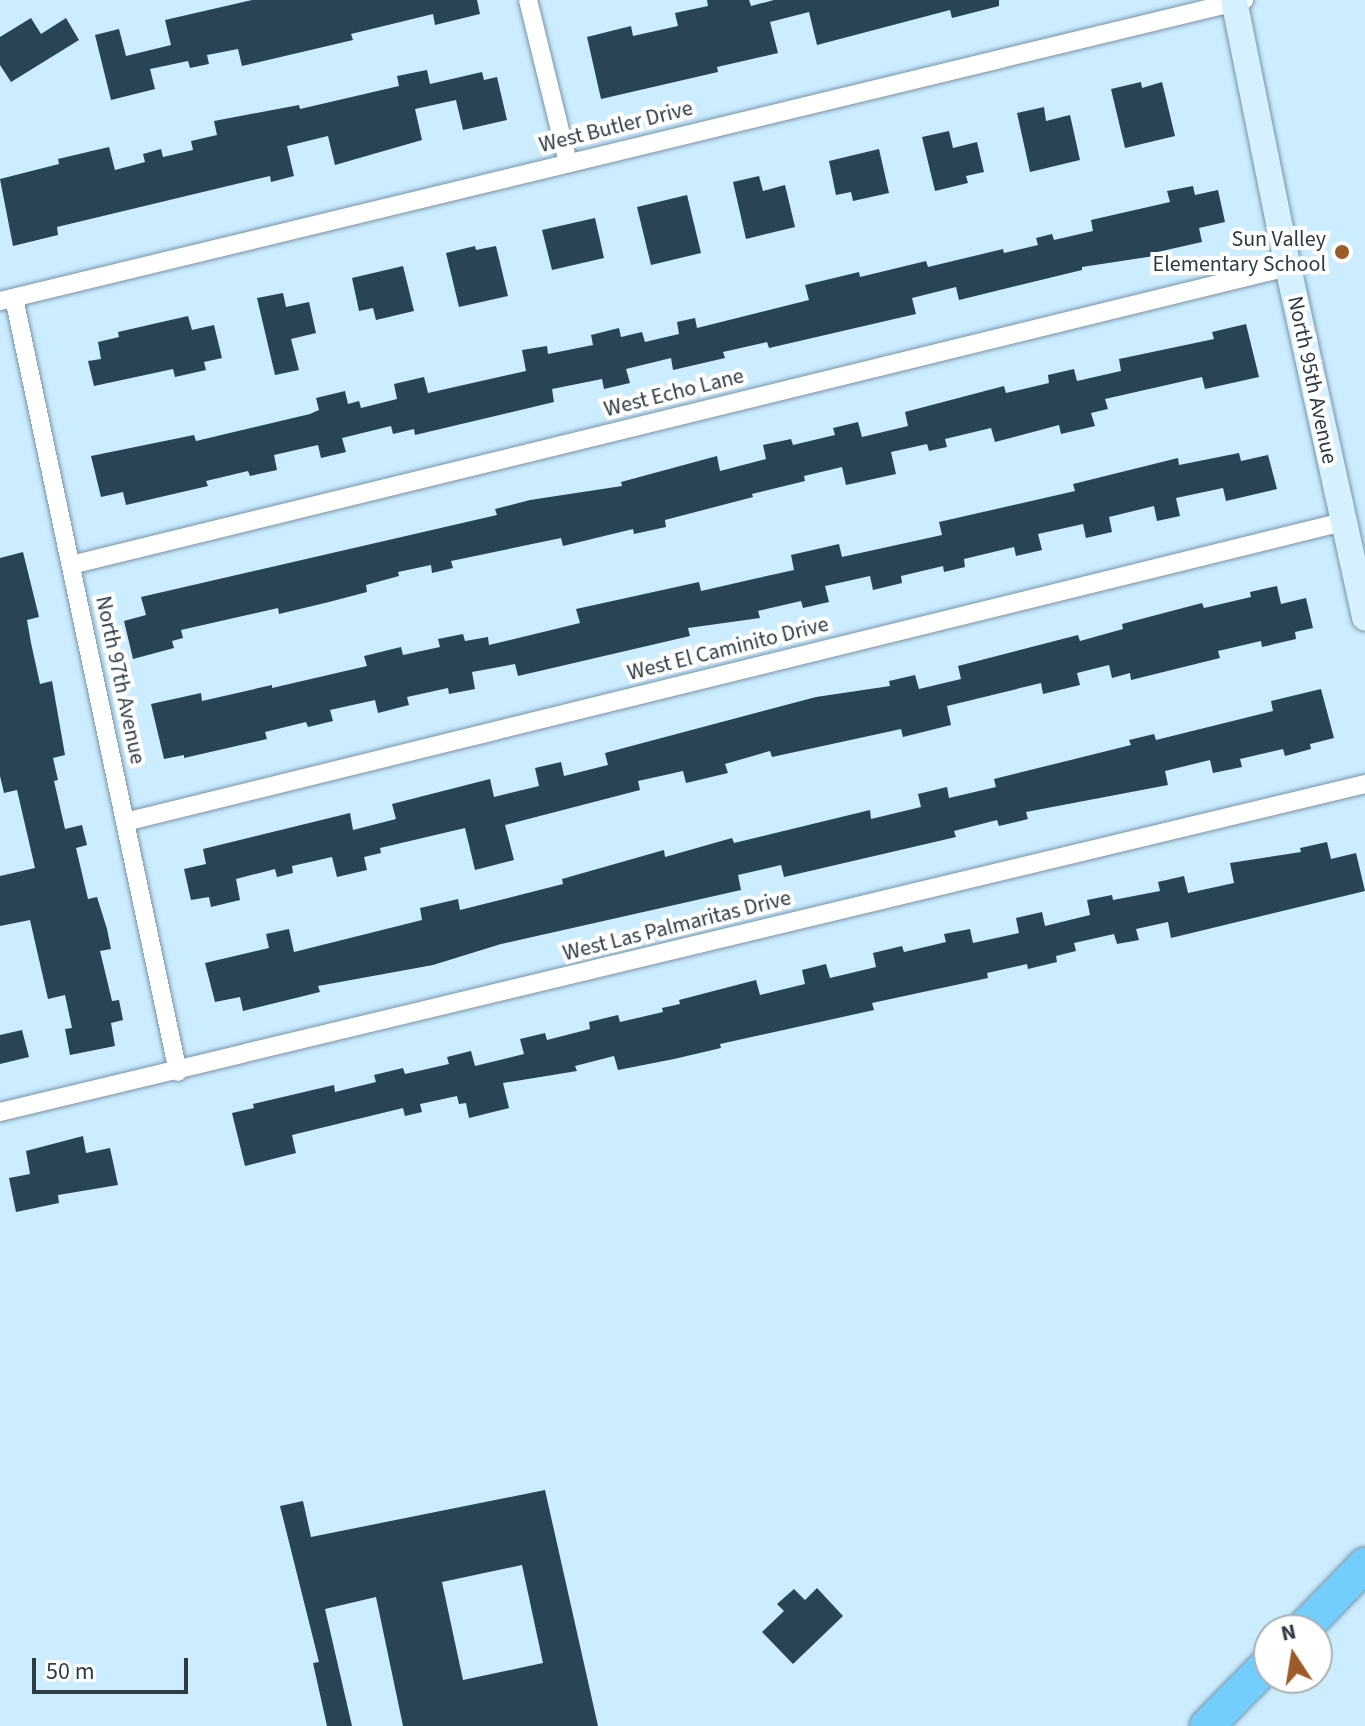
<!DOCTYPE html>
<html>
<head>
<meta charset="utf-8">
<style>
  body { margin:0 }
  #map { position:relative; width:1365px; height:1726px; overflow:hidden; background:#ccecff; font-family:"Source Sans 3",sans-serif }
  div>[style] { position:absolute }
  .building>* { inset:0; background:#294454 }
  .roads { filter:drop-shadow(0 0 2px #7794a6) drop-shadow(0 0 2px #7794a6) }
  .street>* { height:18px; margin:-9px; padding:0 9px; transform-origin:9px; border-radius:9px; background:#fff }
  .secondary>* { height:26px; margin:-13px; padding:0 13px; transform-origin:13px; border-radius:13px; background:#d5f0fe }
  .highway>* { height:34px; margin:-17px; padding:0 17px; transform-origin:17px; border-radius:17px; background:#73cdfd }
  .dots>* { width:22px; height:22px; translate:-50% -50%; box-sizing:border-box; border:4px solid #fff; border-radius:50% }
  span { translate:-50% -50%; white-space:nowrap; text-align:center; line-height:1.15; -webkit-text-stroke:8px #fff; paint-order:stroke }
  .street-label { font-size:22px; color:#2e3b42 }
  .poi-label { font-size:22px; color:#2e3b42 }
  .right { translate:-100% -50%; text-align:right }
  .north { position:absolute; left:1253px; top:1614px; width:80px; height:80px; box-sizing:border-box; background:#fff; border:2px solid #abb1b3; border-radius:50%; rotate:348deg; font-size:22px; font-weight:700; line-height:32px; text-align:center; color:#2e3b42 }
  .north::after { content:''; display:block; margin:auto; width:28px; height:36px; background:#9e5b2a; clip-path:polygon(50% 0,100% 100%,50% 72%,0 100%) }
  .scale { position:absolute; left:32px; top:1658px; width:156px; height:36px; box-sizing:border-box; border:4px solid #2e3b42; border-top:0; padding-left:10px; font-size:24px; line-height:28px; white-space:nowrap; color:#2e3b42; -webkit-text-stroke:6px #fff; paint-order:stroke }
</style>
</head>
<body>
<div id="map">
  <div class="building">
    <div style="clip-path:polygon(252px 0,477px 0,480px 14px,435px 25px,433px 14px,351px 34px,353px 40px,242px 66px,238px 49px,207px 55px,209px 64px,190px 68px,188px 61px,150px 69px,155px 89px,111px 100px,95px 35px,119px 29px,126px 56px,171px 45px,165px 20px)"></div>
    <div style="clip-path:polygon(707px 0,749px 0,751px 6px,774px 0,999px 0,999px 6px,952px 18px,950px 10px,817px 45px,809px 12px,770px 22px,778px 53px,717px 67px,718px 72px,601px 99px,587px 37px,631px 26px,633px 36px,678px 26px,675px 13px,708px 6px)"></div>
    <div style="clip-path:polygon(31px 18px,41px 34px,66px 18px,79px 40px,11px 82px,0 65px,0 37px)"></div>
    <div style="clip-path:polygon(427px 70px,430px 84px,482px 72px,484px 80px,497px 77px,507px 120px,463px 130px,456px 100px,415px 109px,422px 140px,335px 165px,328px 136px,287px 146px,294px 176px,271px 182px,270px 176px,57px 227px,58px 235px,13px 246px,0 179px,59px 164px,58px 159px,109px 147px,115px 170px,145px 162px,143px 154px,161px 149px,163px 157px,193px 150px,191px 141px,217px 135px,214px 121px,299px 105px,300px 109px,399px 86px,397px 76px)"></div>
    <div style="clip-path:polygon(1141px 82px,1142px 88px,1162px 82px,1175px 136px,1125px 148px,1111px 89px)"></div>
    <div style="clip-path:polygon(1044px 107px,1046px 121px,1070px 115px,1080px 160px,1030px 172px,1017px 113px)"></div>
    <div style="clip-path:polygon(949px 131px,953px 148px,977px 142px,984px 172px,966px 176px,968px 183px,935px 191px,922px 137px)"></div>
    <div style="clip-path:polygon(879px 149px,889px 193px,853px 201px,851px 192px,836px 195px,829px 161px)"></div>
    <div style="clip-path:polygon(759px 176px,763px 191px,785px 185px,795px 227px,746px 239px,733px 182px)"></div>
    <div style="clip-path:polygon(1193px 186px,1195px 195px,1218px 190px,1225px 222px,1199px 228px,1202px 242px,1153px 253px,1154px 256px,1082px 267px,1082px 270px,959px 300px,956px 287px,912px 298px,916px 314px,769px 348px,767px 342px,723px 352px,725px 358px,673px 370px,671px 358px,626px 369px,630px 383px,604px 389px,602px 379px,552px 389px,554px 402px,415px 435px,414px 429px,393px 434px,391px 426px,342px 438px,346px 452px,321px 458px,318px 445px,274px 455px,277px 470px,250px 476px,248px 471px,206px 481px,208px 486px,126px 505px,123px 492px,101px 497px,91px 456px,194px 435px,196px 441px,310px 414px,319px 410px,316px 398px,345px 391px,348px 404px,359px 401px,361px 408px,397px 399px,394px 384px,424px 377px,428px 393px,526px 371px,522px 350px,547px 346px,548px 354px,593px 345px,591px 335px,619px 328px,621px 337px,642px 332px,645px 342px,679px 334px,677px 322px,695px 318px,697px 328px,809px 300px,805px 285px,859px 272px,860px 277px,926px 261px,928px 267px,1003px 249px,1004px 253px,1038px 245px,1036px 238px,1052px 234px,1054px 240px,1093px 231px,1091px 220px,1170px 202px,1167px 191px)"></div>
    <div style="clip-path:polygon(687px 195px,701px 253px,651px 265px,637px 207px)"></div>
    <div style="clip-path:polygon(595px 218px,604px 258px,552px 270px,542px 230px)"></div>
    <div style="clip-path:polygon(475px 246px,476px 250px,496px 246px,508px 296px,459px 307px,446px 253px)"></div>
    <div style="clip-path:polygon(403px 266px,414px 311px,376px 320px,373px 308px,359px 311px,352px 278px)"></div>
    <div style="clip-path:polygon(283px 293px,286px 307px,309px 302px,316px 333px,291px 339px,299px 370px,275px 375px,257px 298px)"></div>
    <div style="clip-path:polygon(188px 316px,192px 330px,214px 325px,222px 358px,204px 362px,206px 370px,175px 377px,173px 369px,94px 386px,88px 361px,101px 359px,98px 342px,119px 337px,118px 332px)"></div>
    <div style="clip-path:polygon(1246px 324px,1259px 377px,1205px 389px,1202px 377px,1105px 399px,1108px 409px,1091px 413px,1095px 426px,1061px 434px,1059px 425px,995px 442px,991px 428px,945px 439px,947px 447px,929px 451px,927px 444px,891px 452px,896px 474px,846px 485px,842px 467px,804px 476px,805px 481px,752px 494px,753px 497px,665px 520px,666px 527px,634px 534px,633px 529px,563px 546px,561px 538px,451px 561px,453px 568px,432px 573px,431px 565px,398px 572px,399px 576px,366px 585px,367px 592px,329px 602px,279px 614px,278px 608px,181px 630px,183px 638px,172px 641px,174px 648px,133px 659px,124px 621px,146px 615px,141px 597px,497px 515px,495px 509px,530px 500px,622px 486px,621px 482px,717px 456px,720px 471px,766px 459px,763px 445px,791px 439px,793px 445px,835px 435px,833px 428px,858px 422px,862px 437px,908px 426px,905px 412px,1004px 386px,1006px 393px,1049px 383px,1048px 375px,1074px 369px,1077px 381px,1121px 371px,1119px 359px,1214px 339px,1212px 332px)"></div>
    <div style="clip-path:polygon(1239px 453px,1241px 461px,1268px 455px,1277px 489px,1226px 501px,1223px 488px,1176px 498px,1180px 516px,1157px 521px,1154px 506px,1109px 517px,1112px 532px,1086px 538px,1083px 524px,1038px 534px,1042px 550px,1016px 556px,1014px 547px,964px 559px,965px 567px,944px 572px,943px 566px,901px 576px,902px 583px,873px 590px,870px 576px,825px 586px,829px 602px,803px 608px,801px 601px,758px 611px,760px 618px,688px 628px,690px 636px,518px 676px,515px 664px,472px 672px,475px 689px,449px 694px,448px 688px,407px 697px,409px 705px,378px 713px,375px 700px,330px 710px,333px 721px,308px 727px,306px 722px,265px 732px,267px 739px,184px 758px,184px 755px,164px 759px,151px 704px,201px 693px,202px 701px,272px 685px,272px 688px,367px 666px,364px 656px,401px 647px,403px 655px,440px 647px,438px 639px,463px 634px,465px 641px,488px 637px,489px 645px,580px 623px,576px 609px,699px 582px,701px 591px,758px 578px,794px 570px,791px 555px,839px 544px,842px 557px,942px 535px,939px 522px,1075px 491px,1073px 484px,1178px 458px,1179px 465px)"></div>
    <div style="clip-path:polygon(23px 552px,39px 617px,27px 620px,31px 643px,40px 684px,52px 681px,65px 755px,53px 758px,58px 780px,54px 781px,65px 829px,82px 825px,87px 845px,76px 848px,88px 899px,97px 897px,107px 929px,111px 949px,100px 951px,112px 1001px,119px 1000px,123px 1020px,111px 1023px,115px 1046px,70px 1055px,65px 1029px,72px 1028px,65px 995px,48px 999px,30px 920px,0 926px,0 876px,35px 868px,17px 790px,4px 793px,0 776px,0 558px)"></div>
    <div style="clip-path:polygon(1277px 586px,1281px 604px,1306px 598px,1313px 628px,1295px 632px,1296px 639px,1262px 647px,1261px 641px,1218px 651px,1220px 658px,1131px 680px,1130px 673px,1112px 678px,1109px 665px,1077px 673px,1080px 685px,1043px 694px,1041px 683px,947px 706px,951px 725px,903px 737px,901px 729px,772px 757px,770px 751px,725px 764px,728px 773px,686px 783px,683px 771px,638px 781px,640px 790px,505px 825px,514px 860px,475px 870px,465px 828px,380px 848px,381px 853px,364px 857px,367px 870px,337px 877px,332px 857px,292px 866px,293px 873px,277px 877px,275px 869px,236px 879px,240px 900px,211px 907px,209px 897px,191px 900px,184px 869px,206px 864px,203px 849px,350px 813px,353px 830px,396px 819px,392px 804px,490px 779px,494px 797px,539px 786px,535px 768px,561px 762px,564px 776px,608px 765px,605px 753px,816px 697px,890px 686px,889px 681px,915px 675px,919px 689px,961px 679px,958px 666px,1078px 635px,1080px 641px,1123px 629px,1122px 624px,1202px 603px,1204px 608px,1251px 597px,1250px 592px)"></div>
    <div style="clip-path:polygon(1321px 689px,1334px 738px,1310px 744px,1311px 749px,1285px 756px,1283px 749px,1240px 759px,1242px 767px,1213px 773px,1210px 760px,1165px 771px,1168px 785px,1026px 812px,1028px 819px,999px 826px,997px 820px,954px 831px,956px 837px,784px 877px,781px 865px,738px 875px,741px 890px,501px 944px,433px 965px,318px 986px,320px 992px,243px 1011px,240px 997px,215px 1002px,205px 963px,269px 948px,266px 934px,289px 929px,294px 952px,422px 920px,420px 908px,458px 899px,460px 910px,563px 884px,562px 879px,664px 850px,665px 857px,732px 838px,734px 843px,870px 810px,871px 819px,921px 807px,918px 794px,947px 787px,949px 798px,996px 787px,994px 779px,1131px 745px,1129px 740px,1154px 734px,1156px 740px,1273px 711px,1271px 701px)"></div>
    <div style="clip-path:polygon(1327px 842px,1331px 859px,1356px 853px,1365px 891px,1171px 938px,1168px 922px,1136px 929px,1139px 940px,1117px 944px,1114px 934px,1074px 943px,1076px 951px,1056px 956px,1057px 962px,1028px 969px,1027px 964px,987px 973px,988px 978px,872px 1003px,874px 1010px,720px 1044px,721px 1048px,674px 1059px,618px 1070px,614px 1056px,575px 1066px,577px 1071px,503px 1083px,509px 1108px,469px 1118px,466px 1103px,459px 1104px,457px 1096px,420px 1104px,422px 1112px,405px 1116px,403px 1108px,292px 1135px,296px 1153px,245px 1166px,232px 1113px,254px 1108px,253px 1104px,334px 1085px,335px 1092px,376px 1082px,374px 1075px,403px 1068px,405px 1074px,449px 1064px,447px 1057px,471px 1051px,475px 1066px,524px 1054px,520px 1039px,545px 1033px,547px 1040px,590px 1029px,589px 1022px,618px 1015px,620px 1022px,663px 1012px,662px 1008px,680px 1004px,679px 1000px,756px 980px,760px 995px,805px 984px,802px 970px,826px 964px,830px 978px,876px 967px,873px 953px,902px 946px,904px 952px,946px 942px,944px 934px,970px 929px,973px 943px,1019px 933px,1016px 918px,1042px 912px,1045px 926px,1090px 915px,1087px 900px,1112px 895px,1113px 900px,1160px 891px,1158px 882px,1184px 876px,1188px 893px,1234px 883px,1230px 863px,1301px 852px,1300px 848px)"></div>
    <div style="clip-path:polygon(22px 1030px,29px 1057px,0 1064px,0 1035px)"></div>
    <div style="clip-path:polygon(83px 1136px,86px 1153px,110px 1148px,118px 1185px,58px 1195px,59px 1203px,16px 1212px,9px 1178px,30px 1174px,26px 1151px)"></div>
    <div style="clip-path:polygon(evenodd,545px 1490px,598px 1726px,403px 1726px,376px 1597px,325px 1609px,352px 1726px,327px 1726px,313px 1663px,319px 1662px,280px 1506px,303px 1501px,311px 1537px,545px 1490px,522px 1565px,543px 1663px,463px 1680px,442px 1582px,522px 1565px)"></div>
    <div style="clip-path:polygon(817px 1588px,843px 1616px,793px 1664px,762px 1632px,784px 1611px,777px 1604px,794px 1589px,805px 1600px)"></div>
  </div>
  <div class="roads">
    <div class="street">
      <div style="left:528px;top:0;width:168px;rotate:76.2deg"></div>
      <div style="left:14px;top:298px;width:791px;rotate:78.04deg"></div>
      <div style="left:0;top:301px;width:1280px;rotate:-13.6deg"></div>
      <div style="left:71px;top:565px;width:1253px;rotate:-13.76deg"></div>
      <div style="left:125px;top:822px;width:1254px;rotate:-13.84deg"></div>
      <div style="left:0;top:1112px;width:1404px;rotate:-13.51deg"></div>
    </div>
    <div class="secondary">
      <div style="left:1234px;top:0;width:272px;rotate:78.6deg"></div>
      <div style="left:1288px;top:267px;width:359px;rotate:77.6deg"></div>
    </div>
    <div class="highway">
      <div style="left:1302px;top:1630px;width:91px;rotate:-45.9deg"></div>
      <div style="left:1207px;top:1726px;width:88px;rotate:-45.5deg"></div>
    </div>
  </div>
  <div class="dots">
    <div style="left:1342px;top:252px;background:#9e5b2a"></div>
  </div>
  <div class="street-label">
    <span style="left:616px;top:127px;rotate:-14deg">West Butler Drive</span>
    <span style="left:1312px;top:380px;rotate:78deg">North 95th Avenue</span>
    <span style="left:674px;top:393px;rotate:-14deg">West Echo Lane</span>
    <span style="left:728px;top:649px;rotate:-14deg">West El Caminito Drive</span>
    <span style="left:120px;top:680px;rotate:78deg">North 97th Avenue</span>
    <span style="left:677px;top:926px;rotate:-14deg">West Las Palmaritas Drive</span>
  </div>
  <div class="poi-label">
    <span class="right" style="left:1326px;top:252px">Sun Valley<br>Elementary School</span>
  </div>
  <div class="north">N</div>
  <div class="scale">50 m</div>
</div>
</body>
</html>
